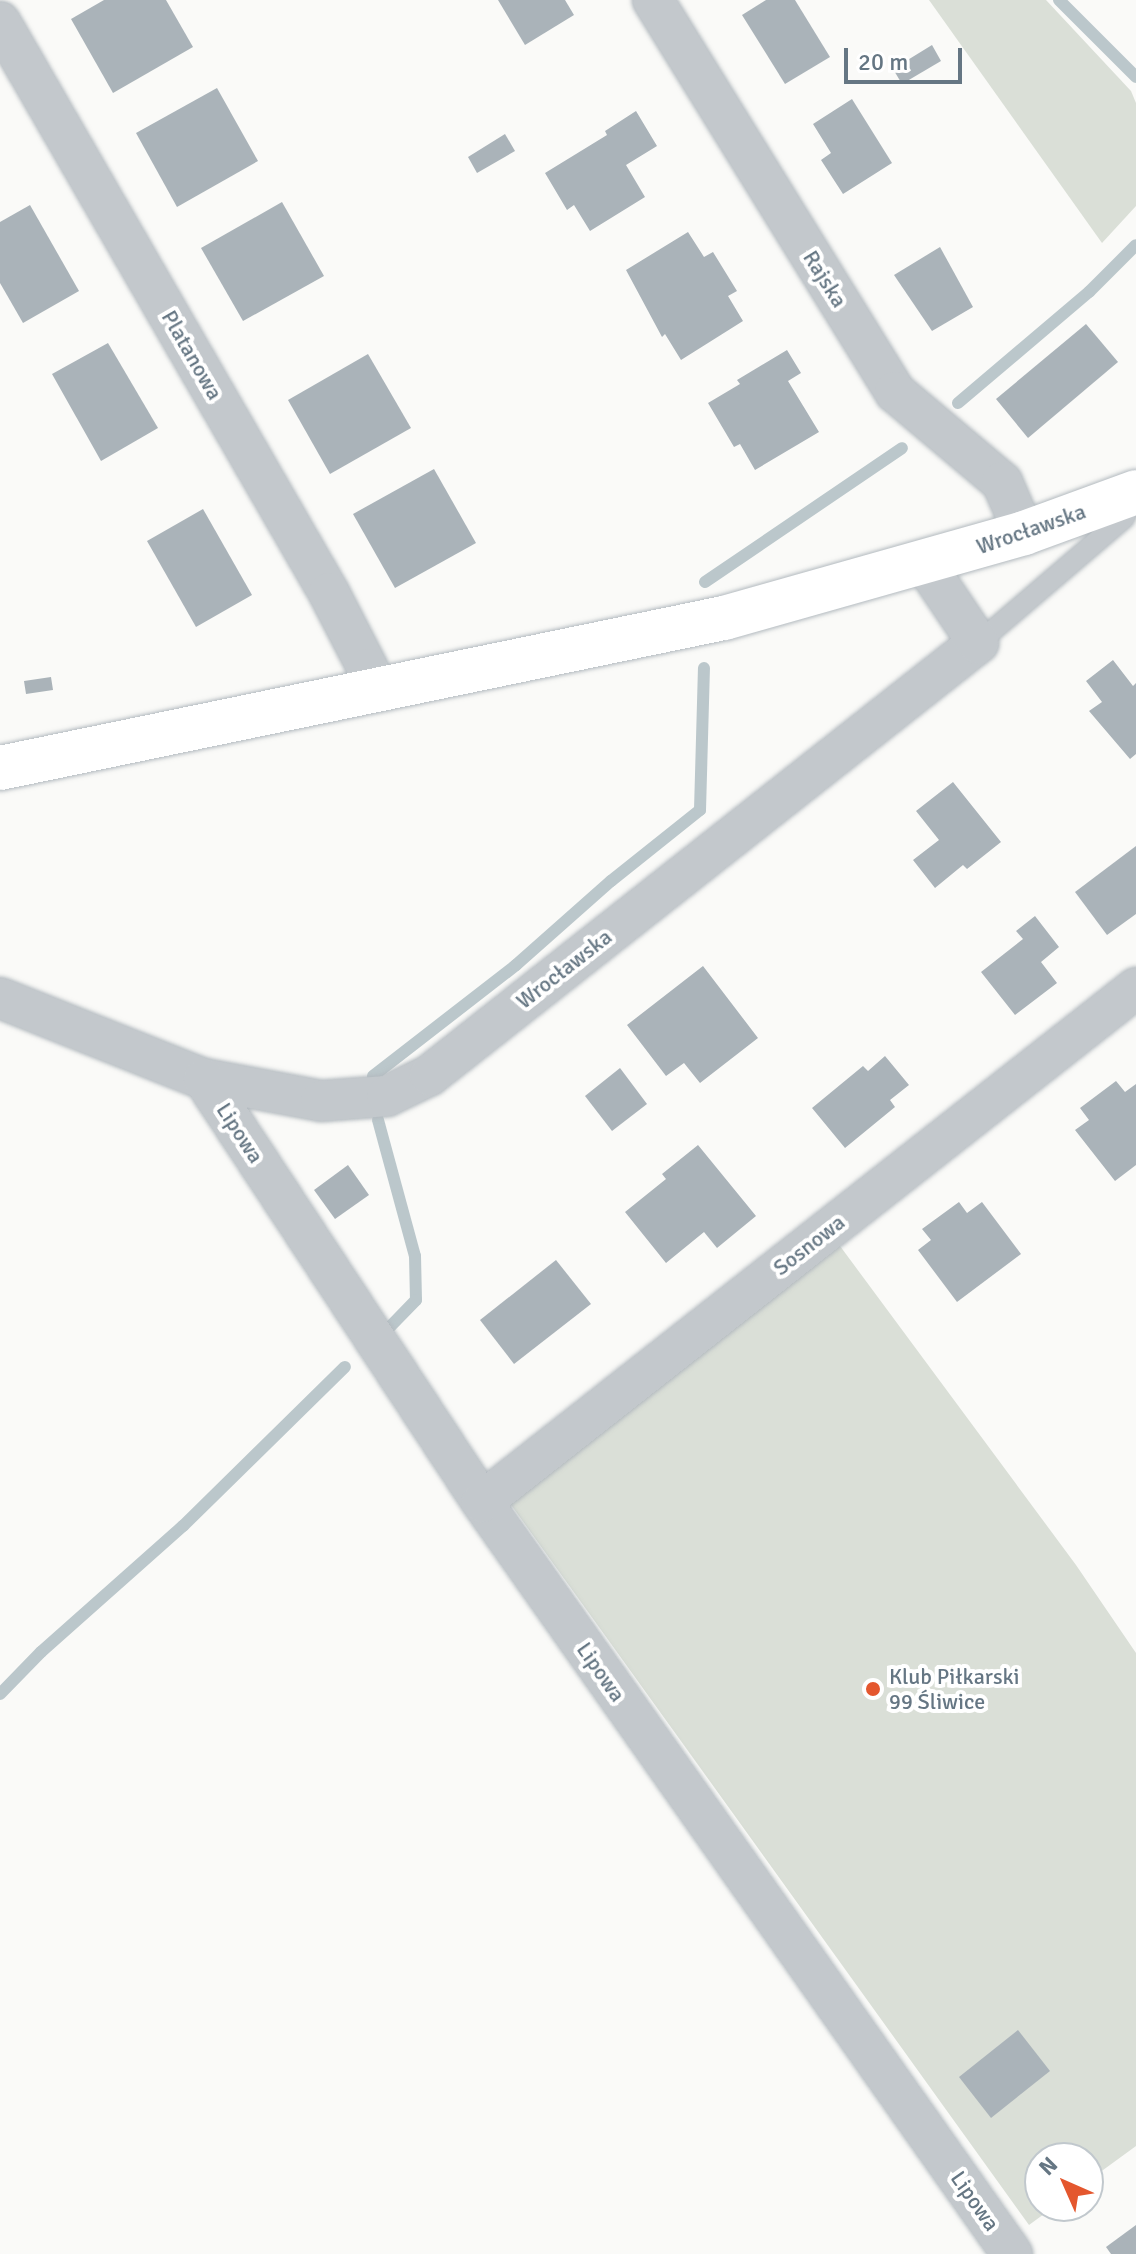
<!DOCTYPE html>
<html>
<head>
<meta charset="utf-8">
<style>
  body { margin:0 }
  #map { position:relative; width:1136px; height:2254px; overflow:hidden; background:#fafaf8; font-family:Signika,sans-serif }
  div>[style] { position:absolute }
  .green>* { inset:0; background:#dadfd7 }
  .stream>* { height:12px; margin:-6px; padding:0 6px; transform-origin:6px; border-radius:6px; background:#bbc7cb }
  .building>* { inset:0; background:#aab3b9 }
  .roads { filter:drop-shadow(0 0 2px #b3babf) drop-shadow(0 0 2px #b3babf) }
  .lane>* { height:20px; margin:-10px; padding:0 10px; transform-origin:10px; border-radius:10px; background:#c3c8cc }
  .street>* { height:40px; margin:-20px; padding:0 20px; transform-origin:20px; border-radius:20px; background:#c3c8cc }
  .secondary>* { height:44px; margin:-22px; padding:0 22px; transform-origin:22px; border-radius:22px; background:#fff }
  .dots>* { width:22px; height:22px; translate:-50% -50%; box-sizing:border-box; border:4px solid #fff; border-radius:50% }
  span { translate:-50% -50%; white-space:nowrap; text-align:center; line-height:1.15; -webkit-text-stroke:8px #fff; paint-order:stroke }
  .street-label { font-size:22px; color:#657683 }
  .poi-label { font-size:22px; color:#657683 }
  .left { translate:0 -50%; text-align:left }
  .north { position:absolute; left:1024px; top:2142px; width:80px; height:80px; box-sizing:border-box; background:#fff; border:2px solid #c1c8cd; border-radius:50%; rotate:315deg; font-size:22px; font-weight:700; line-height:32px; text-align:center; color:#657683 }
  .north::after { content:''; display:block; margin:auto; width:28px; height:36px; background:#e4572e; clip-path:polygon(50% 0,100% 100%,50% 72%,0 100%) }
  .scale { position:absolute; left:844px; top:48px; width:118px; height:36px; box-sizing:border-box; border:4px solid #657683; border-top:0; padding-left:10px; font-size:24px; line-height:28px; white-space:nowrap; color:#657683; -webkit-text-stroke:6px #fff; paint-order:stroke }
</style>
</head>
<body>
<div id="map">
  <div class="green">
    <div style="clip-path:polygon(929px 0,1046px 0,1131px 91px,1136px 103px,1136px 206px,1102px 243px)"></div>
    <div style="clip-path:polygon(840px 1246px,1076px 1565px,1136px 1653px,1136px 2146px,1088px 2181px,1088px 2158px,1040px 2158px,1040px 2206px,1055px 2206px,1029px 2225px,509px 1502px)"></div>
  </div>
  <div class="stream">
    <div style="left:1059px;top:0;width:109px;rotate:45deg"></div>
    <div style="left:958px;top:403px;width:172px;rotate:-40.3deg"></div>
    <div style="left:1089px;top:292px;width:66px;rotate:-45deg"></div>
    <div style="left:705px;top:582px;width:238px;rotate:-34.2deg"></div>
    <div style="left:373px;top:1076px;width:181px;rotate:-37.8deg"></div>
    <div style="left:516px;top:965px;width:127px;rotate:-41.5deg"></div>
    <div style="left:611px;top:881px;width:114px;rotate:-38.6deg"></div>
    <div style="left:700px;top:810px;width:142px;rotate:-88.4deg"></div>
    <div style="left:378px;top:1120px;width:141px;rotate:74.8deg"></div>
    <div style="left:415px;top:1256px;width:44px;rotate:88.7deg"></div>
    <div style="left:416px;top:1300px;width:49px;rotate:134.2deg"></div>
    <div style="left:0;top:1694px;width:59px;rotate:-45.7deg"></div>
    <div style="left:41px;top:1652px;width:190px;rotate:-41.6deg"></div>
    <div style="left:183px;top:1526px;width:227px;rotate:-44.5deg"></div>
  </div>
  <div class="building">
    <div style="clip-path:polygon(104px 0,166px 0,193px 47px,113px 93px,71px 19px)"></div>
    <div style="clip-path:polygon(498px 0,565px 0,574px 15px,525px 45px)"></div>
    <div style="clip-path:polygon(766px 0,795px 0,830px 57px,785px 84px,742px 15px)"></div>
    <div style="clip-path:polygon(932px 45px,941px 61px,902px 84px,893px 69px)"></div>
    <div style="clip-path:polygon(217px 88px,258px 161px,177px 207px,136px 133px)"></div>
    <div style="clip-path:polygon(852px 99px,892px 163px,843px 194px,821px 160px,831px 153px,813px 124px)"></div>
    <div style="clip-path:polygon(636px 111px,657px 146px,626px 165px,645px 197px,590px 231px,574px 205px,567px 210px,545px 173px,607px 135px,605px 131px)"></div>
    <div style="clip-path:polygon(505px 134px,515px 151px,477px 173px,468px 157px)"></div>
    <div style="clip-path:polygon(282px 202px,324px 276px,243px 321px,201px 248px)"></div>
    <div style="clip-path:polygon(30px 205px,79px 291px,23px 323px,0 283px,0 222px)"></div>
    <div style="clip-path:polygon(688px 232px,704px 257px,713px 252px,737px 291px,728px 296px,743px 321px,681px 360px,665px 334px,662px 337px,626px 270px)"></div>
    <div style="clip-path:polygon(940px 247px,973px 307px,932px 331px,894px 275px)"></div>
    <div style="clip-path:polygon(1086px 324px,1118px 362px,1028px 438px,996px 399px)"></div>
    <div style="clip-path:polygon(108px 343px,158px 428px,101px 461px,52px 374px)"></div>
    <div style="clip-path:polygon(787px 350px,801px 373px,788px 381px,819px 432px,755px 470px,740px 444px,734px 447px,708px 403px,740px 384px,737px 380px)"></div>
    <div style="clip-path:polygon(368px 354px,411px 428px,330px 474px,288px 400px)"></div>
    <div style="clip-path:polygon(434px 469px,476px 543px,395px 588px,353px 514px)"></div>
    <div style="clip-path:polygon(203px 509px,252px 595px,196px 627px,147px 541px)"></div>
    <div style="clip-path:polygon(1113px 660px,1133px 686px,1136px 683px,1136px 754px,1130px 759px,1089px 711px,1102px 702px,1086px 681px)"></div>
    <div style="clip-path:polygon(51px 677px,53px 690px,26px 694px,24px 681px)"></div>
    <div style="clip-path:polygon(953px 782px,1001px 842px,967px 869px,963px 865px,935px 888px,913px 860px,939px 840px,916px 811px)"></div>
    <div style="clip-path:polygon(1136px 846px,1136px 914px,1107px 935px,1075px 892px)"></div>
    <div style="clip-path:polygon(1035px 916px,1059px 947px,1041px 962px,1057px 983px,1015px 1015px,981px 972px,1023px 939px,1016px 931px)"></div>
    <div style="clip-path:polygon(703px 966px,758px 1038px,700px 1083px,684px 1063px,666px 1076px,627px 1025px)"></div>
    <div style="clip-path:polygon(885px 1056px,909px 1085px,890px 1100px,895px 1107px,845px 1148px,812px 1108px,863px 1066px,868px 1071px)"></div>
    <div style="clip-path:polygon(620px 1068px,647px 1104px,612px 1131px,585px 1096px)"></div>
    <div style="clip-path:polygon(1116px 1081px,1125px 1092px,1136px 1084px,1136px 1165px,1115px 1181px,1075px 1130px,1089px 1120px,1080px 1108px)"></div>
    <div style="clip-path:polygon(698px 1145px,756px 1216px,717px 1248px,704px 1232px,666px 1263px,625px 1212px,666px 1179px,662px 1174px)"></div>
    <div style="clip-path:polygon(348px 1165px,369px 1195px,335px 1219px,314px 1190px)"></div>
    <div style="clip-path:polygon(959px 1202px,967px 1213px,982px 1202px,1021px 1254px,957px 1302px,918px 1250px,931px 1240px,922px 1229px)"></div>
    <div style="clip-path:polygon(556px 1260px,591px 1304px,514px 1364px,480px 1320px)"></div>
    <div style="clip-path:polygon(1018px 2030px,1050px 2071px,991px 2118px,959px 2077px)"></div>
    <div style="clip-path:polygon(1136px 2225px,1136px 2254px,1111px 2254px,1106px 2247px)"></div>
  </div>
  <div class="roads">
    <div class="lane">
      <div style="left:978px;top:643px;width:192px;rotate:-40.6deg"></div>
      <div style="left:1124px;top:518px;width:20px;rotate:-70deg"></div>
    </div>
    <div class="street">
      <div style="left:653px;top:0;width:461px;rotate:58.3deg"></div>
      <div style="left:895px;top:392px;width:140px;rotate:40.1deg"></div>
      <div style="left:1002px;top:482px;width:56px;rotate:66.7deg"></div>
      <div style="left:0;top:22px;width:659px;rotate:60.05deg"></div>
      <div style="left:329px;top:593px;width:85px;rotate:62.8deg"></div>
      <div style="left:368px;top:669px;width:24px;rotate:83deg"></div>
      <div style="left:0;top:998px;width:219px;rotate:21.7deg"></div>
      <div style="left:204px;top:1079px;width:119px;rotate:10.6deg"></div>
      <div style="left:321px;top:1101px;width:66px;rotate:-4.3deg"></div>
      <div style="left:387px;top:1096px;width:48px;rotate:-26deg"></div>
      <div style="left:430px;top:1075px;width:698px;rotate:-38.25deg"></div>
      <div style="left:978px;top:643px;width:95px;rotate:-123.9deg"></div>
      <div style="left:204px;top:1079px;width:506px;rotate:56.69deg"></div>
      <div style="left:482px;top:1502px;width:920px;rotate:54.82deg"></div>
      <div style="left:482px;top:1502px;width:832px;rotate:-38.16deg"></div>
    </div>
    <div class="secondary">
      <div style="left:0;top:768px;width:739px;rotate:-11.71deg"></div>
      <div style="left:724px;top:618px;width:312px;rotate:-15.8deg"></div>
      <div style="left:1024px;top:533px;width:119px;rotate:-20.1deg"></div>
    </div>
  </div>
  <div class="dots">
    <div style="left:873px;top:1689px;background:#e4572e"></div>
  </div>
  <div class="street-label">
    <span style="left:825px;top:279px;rotate:58deg">Rajska</span>
    <span style="left:192px;top:355px;rotate:60deg">Platanowa</span>
    <span style="left:1031px;top:529px;rotate:-19deg">Wrocławska</span>
    <span style="left:564px;top:969px;rotate:-38deg">Wrocławska</span>
    <span style="left:240px;top:1133px;rotate:57deg">Lipowa</span>
    <span style="left:809px;top:1245px;rotate:-38deg">Sosnowa</span>
    <span style="left:601px;top:1672px;rotate:55deg">Lipowa</span>
    <span style="left:975px;top:2201px;rotate:55deg">Lipowa</span>
  </div>
  <div class="poi-label">
    <span class="left" style="left:889px;top:1689px">Klub Piłkarski<br>99 Śliwice</span>
  </div>
  <div class="north">N</div>
  <div class="scale">20 m</div>
</div>
</body>
</html>
